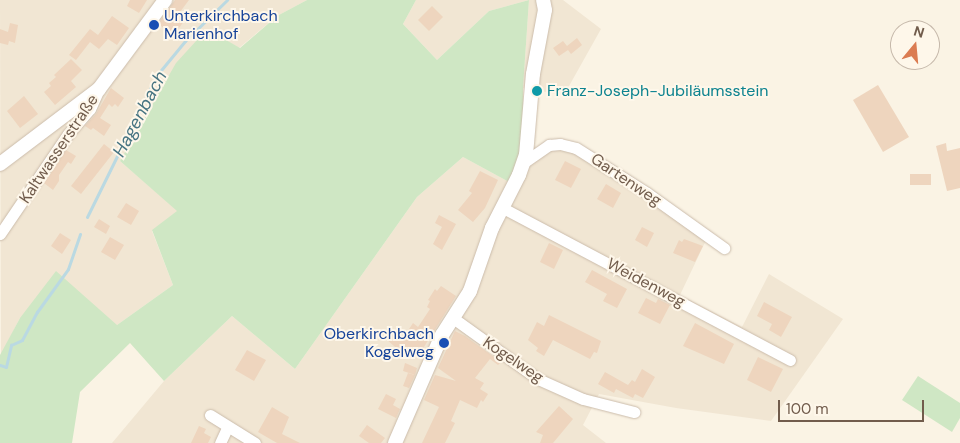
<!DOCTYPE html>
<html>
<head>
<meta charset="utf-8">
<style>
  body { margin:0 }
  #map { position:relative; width:960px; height:443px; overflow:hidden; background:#faf3e4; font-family:"DM Sans",sans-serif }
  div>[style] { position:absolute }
  .residential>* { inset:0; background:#f1e6d3 }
  .green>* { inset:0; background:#cfe7c4 }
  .stream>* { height:3px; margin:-1.5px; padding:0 1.5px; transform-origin:1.5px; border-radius:1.5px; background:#bad9e2 }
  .building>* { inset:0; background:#eed5be }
  .roads { filter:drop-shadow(0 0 1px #cbbcab) drop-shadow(0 0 1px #cbbcab) }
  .minor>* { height:11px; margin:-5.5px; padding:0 5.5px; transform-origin:5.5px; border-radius:5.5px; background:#fff }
  .tertiary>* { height:14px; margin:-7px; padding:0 7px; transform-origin:7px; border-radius:7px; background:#fff }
  .dots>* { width:14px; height:14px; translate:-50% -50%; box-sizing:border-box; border:2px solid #fef7ea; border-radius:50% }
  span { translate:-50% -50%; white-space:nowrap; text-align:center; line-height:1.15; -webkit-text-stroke:4px #fef7ea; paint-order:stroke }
  .transit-label { font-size:16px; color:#164399 }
  .left { translate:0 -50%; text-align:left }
  .right { translate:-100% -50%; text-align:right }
  .culture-label { font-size:16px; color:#0d838f }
  .street-label { font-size:16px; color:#715c4c }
  .water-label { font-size:18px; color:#477482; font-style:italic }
  .north { position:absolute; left:890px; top:20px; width:50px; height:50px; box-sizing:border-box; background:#fef7ea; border:1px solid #c6b9ab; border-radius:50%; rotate:17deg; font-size:14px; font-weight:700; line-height:20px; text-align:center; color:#715c4c }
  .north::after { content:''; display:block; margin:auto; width:18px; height:22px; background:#db7c52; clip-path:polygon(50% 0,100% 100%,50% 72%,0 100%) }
  .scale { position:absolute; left:778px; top:400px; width:146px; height:22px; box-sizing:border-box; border:2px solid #715c4c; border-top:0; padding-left:6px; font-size:15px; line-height:18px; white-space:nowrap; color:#715c4c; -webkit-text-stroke:4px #fef7ea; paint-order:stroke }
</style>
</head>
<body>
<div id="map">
  <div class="residential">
    <div style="clip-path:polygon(0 0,307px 0,277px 16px,239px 48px,207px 29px,120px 161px,178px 211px,152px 231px,173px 285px,117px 325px,20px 318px,1px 355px)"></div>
    <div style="clip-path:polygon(416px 0,563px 0,601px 29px,564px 95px,523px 88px,529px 0,489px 11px,437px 60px,403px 24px)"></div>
    <div style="clip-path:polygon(562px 141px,709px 234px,680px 295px,742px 327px,769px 274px,843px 319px,771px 421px,676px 408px,599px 394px,583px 425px,606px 443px,112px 443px,164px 381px,232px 316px,295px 369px,417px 197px,463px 157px,520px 188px,530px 166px,533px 150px)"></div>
  </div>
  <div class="green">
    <div style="clip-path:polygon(307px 0,416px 0,403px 24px,437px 60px,489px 11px,529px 0,523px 88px,524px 135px,517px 163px,509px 182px,463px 157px,417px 197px,295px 369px,232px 316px,164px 381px,130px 343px,80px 392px,72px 443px,0 443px,0 355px,20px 318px,56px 271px,117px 325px,173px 285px,152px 230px,177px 211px,120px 161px,176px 63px,207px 29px,240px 48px,277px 16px)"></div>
    <div style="clip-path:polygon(918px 376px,960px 403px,960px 418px,952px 432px,902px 400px)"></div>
  </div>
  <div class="stream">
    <div style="left:87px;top:217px;width:158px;rotate:-63.8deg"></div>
    <div style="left:157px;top:75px;width:44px;rotate:-50.5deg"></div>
    <div style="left:185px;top:41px;width:59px;rotate:-44.3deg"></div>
    <div style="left:0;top:365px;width:6px;rotate:18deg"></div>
    <div style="left:6px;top:367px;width:23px;rotate:-77deg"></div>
    <div style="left:11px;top:345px;width:12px;rotate:-24deg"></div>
    <div style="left:22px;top:340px;width:32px;rotate:-62deg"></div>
    <div style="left:37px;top:312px;width:53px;rotate:-54.2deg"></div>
    <div style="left:68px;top:269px;width:37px;rotate:-71deg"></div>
  </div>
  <div class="building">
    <div style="clip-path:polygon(130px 0,147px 0,139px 13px,127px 6px)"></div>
    <div style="clip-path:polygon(175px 0,189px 0,180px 12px,187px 17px,174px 35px,158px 24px)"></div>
    <div style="clip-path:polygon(432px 6px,443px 17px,429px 31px,418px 20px)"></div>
    <div style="clip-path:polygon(112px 16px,129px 28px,117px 45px,108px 39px,99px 49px,90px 42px,76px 60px,69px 55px,90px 29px,98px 35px)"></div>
    <div style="clip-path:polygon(10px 23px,18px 25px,15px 43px,9px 41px,8px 45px,0 43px,0 29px,8px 32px)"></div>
    <div style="clip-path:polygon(577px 38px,582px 45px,571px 54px,568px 50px,559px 56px,553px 48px,563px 41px,567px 46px)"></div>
    <div style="clip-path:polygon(71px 59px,82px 70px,71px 81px,76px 87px,55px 105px,44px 92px,51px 86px,49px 83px,56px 77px,54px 75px)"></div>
    <div style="clip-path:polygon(878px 85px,909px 137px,883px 152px,853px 100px)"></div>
    <div style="clip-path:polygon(111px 88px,124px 98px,118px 107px,115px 104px,112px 107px,109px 104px,100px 118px,111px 125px,104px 136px,93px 128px,91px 130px,85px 126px,96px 114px)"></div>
    <div style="clip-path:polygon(24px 96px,38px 114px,20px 128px,7px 111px)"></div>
    <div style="clip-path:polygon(946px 143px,947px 151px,960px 148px,960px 188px,947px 191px,936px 146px)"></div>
    <div style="clip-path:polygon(104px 144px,114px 152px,81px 194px,71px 186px)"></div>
    <div style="clip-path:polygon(66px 150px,76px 156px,71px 164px,68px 162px,59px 175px,59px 181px,53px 190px,44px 183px)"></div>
    <div style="clip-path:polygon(565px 161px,581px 169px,571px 188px,555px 180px)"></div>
    <div style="clip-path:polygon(480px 171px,498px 180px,485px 208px,473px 222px,458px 210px,472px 193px,469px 191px)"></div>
    <div style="clip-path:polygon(910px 174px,931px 174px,931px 185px,910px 185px)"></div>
    <div style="clip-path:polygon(606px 184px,621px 193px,613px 208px,597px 199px)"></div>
    <div style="clip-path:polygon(126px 203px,139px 211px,131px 225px,117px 217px)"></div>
    <div style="clip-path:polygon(439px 215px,456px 224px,442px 250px,433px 244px,442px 227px,435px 223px)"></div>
    <div style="clip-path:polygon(99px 219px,110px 226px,106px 234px,94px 227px)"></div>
    <div style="clip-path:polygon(642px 227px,654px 233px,647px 247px,635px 240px)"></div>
    <div style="clip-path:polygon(60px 233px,71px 240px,62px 254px,51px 246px)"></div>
    <div style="clip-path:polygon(110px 237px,124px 245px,115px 260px,101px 252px)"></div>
    <div style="clip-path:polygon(684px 239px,703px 246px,695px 262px,673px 253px,679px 240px,682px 242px)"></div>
    <div style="clip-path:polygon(549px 243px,563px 250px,554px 269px,540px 262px)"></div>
    <div style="clip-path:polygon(592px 270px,627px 289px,617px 308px,603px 301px,607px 294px,585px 282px)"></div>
    <div style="clip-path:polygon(441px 286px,456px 296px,419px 355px,408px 347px,402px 353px,386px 339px,393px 330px,403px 338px,413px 323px,418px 327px,430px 309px,427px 307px,430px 301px,428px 300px,435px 289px,437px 291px)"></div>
    <div style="clip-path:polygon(646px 298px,656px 303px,658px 299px,670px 305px,660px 324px,638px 313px)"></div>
    <div style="clip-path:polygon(764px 302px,792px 317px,781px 337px,769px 330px,772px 324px,757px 316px)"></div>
    <div style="clip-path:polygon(549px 315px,601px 341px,597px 353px,594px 352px,590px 359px,553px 340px,544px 356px,536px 351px,538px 348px,528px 340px,537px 322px,544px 326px)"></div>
    <div style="clip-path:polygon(695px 323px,734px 344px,724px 364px,683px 346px)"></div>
    <div style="clip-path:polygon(455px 331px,465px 336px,501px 362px,498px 365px,490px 359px,475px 378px,484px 383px,480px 389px,488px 394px,483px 402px,481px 400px,477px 408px,460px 400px,451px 421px,455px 423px,445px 443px,422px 443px,439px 407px,424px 400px,435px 375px,456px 381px,438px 368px)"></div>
    <div style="clip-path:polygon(247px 350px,266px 360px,254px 381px,235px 370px)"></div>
    <div style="clip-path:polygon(758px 357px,783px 369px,771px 392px,747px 380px)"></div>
    <div style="clip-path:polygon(405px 363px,417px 368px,415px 375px,403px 371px)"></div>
    <div style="clip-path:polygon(642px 369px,655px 377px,643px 398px,635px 394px,633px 398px,616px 389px,614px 393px,598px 384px,605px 372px,628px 385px,632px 380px,635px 382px)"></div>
    <div style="clip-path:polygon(408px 373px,415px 375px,409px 388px,403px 386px)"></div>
    <div style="clip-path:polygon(386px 394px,396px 399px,393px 405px,400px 409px,396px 418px,378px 409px)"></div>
    <div style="clip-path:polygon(559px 406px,573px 419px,553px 443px,540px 443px,543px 435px,536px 432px)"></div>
    <div style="clip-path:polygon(272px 407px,289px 417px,282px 434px,300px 443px,277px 443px,258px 432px)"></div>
    <div style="clip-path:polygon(367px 425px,385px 438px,381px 443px,369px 443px,359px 436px)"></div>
    <div style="clip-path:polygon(199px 426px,206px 429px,204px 433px,211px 437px,208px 443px,191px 443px)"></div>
  </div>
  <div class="roads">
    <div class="minor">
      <div style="left:523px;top:163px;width:32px;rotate:-35deg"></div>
      <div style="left:549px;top:145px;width:11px;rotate:-5deg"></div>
      <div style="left:560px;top:144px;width:16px;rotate:14deg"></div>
      <div style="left:576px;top:148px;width:84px;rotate:32.4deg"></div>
      <div style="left:647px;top:193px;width:95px;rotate:35.5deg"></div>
      <div style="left:501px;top:207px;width:327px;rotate:27.9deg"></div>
      <div style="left:0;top:234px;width:121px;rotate:-55.8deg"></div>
      <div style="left:68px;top:134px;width:33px;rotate:-49deg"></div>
      <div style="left:90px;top:109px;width:22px;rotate:-66deg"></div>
      <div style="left:453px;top:318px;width:105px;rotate:35.7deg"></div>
      <div style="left:538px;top:379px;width:49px;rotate:24deg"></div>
      <div style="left:583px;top:399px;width:53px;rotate:14.3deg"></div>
      <div style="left:210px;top:415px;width:53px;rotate:31.9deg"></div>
      <div style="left:220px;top:443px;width:17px;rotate:-65deg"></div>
    </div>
    <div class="tertiary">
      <div style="left:0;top:164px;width:124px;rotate:-37.1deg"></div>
      <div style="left:99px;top:89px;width:111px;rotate:-53.4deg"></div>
      <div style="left:395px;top:443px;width:118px;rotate:-66.5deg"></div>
      <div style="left:442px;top:335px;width:52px;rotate:-57.5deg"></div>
      <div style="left:470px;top:291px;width:67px;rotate:-70.8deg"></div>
      <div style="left:492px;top:228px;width:59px;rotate:-63deg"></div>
      <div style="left:519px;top:175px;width:21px;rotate:-71deg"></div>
      <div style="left:526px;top:155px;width:81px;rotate:-85.1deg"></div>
      <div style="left:533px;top:74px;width:65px;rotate:-79.4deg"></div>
      <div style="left:545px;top:10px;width:10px;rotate:-101deg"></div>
    </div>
  </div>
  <div class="dots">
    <div style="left:154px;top:25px;background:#1a4fb4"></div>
    <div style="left:537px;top:91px;background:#0f9aa8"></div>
    <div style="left:444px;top:343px;background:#1a4fb4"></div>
  </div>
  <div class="transit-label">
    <span class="left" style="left:164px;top:25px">Unterkirchbach<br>Marienhof</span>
    <span class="right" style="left:434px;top:343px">Oberkirchbach<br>Kogelweg</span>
  </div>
  <div class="culture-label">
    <span class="left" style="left:547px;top:91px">Franz-Joseph-Jubiläumsstein</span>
  </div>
  <div class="street-label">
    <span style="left:59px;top:149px;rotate:-56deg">Kaltwasserstraße</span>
    <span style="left:626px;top:180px;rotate:34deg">Gartenweg</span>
    <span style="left:646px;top:283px;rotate:28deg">Weidenweg</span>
    <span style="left:513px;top:360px;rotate:34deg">Kogelweg</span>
  </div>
  <div class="water-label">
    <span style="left:140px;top:114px;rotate:-62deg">Hagenbach</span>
  </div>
  <div class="north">N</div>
  <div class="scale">100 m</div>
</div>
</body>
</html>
